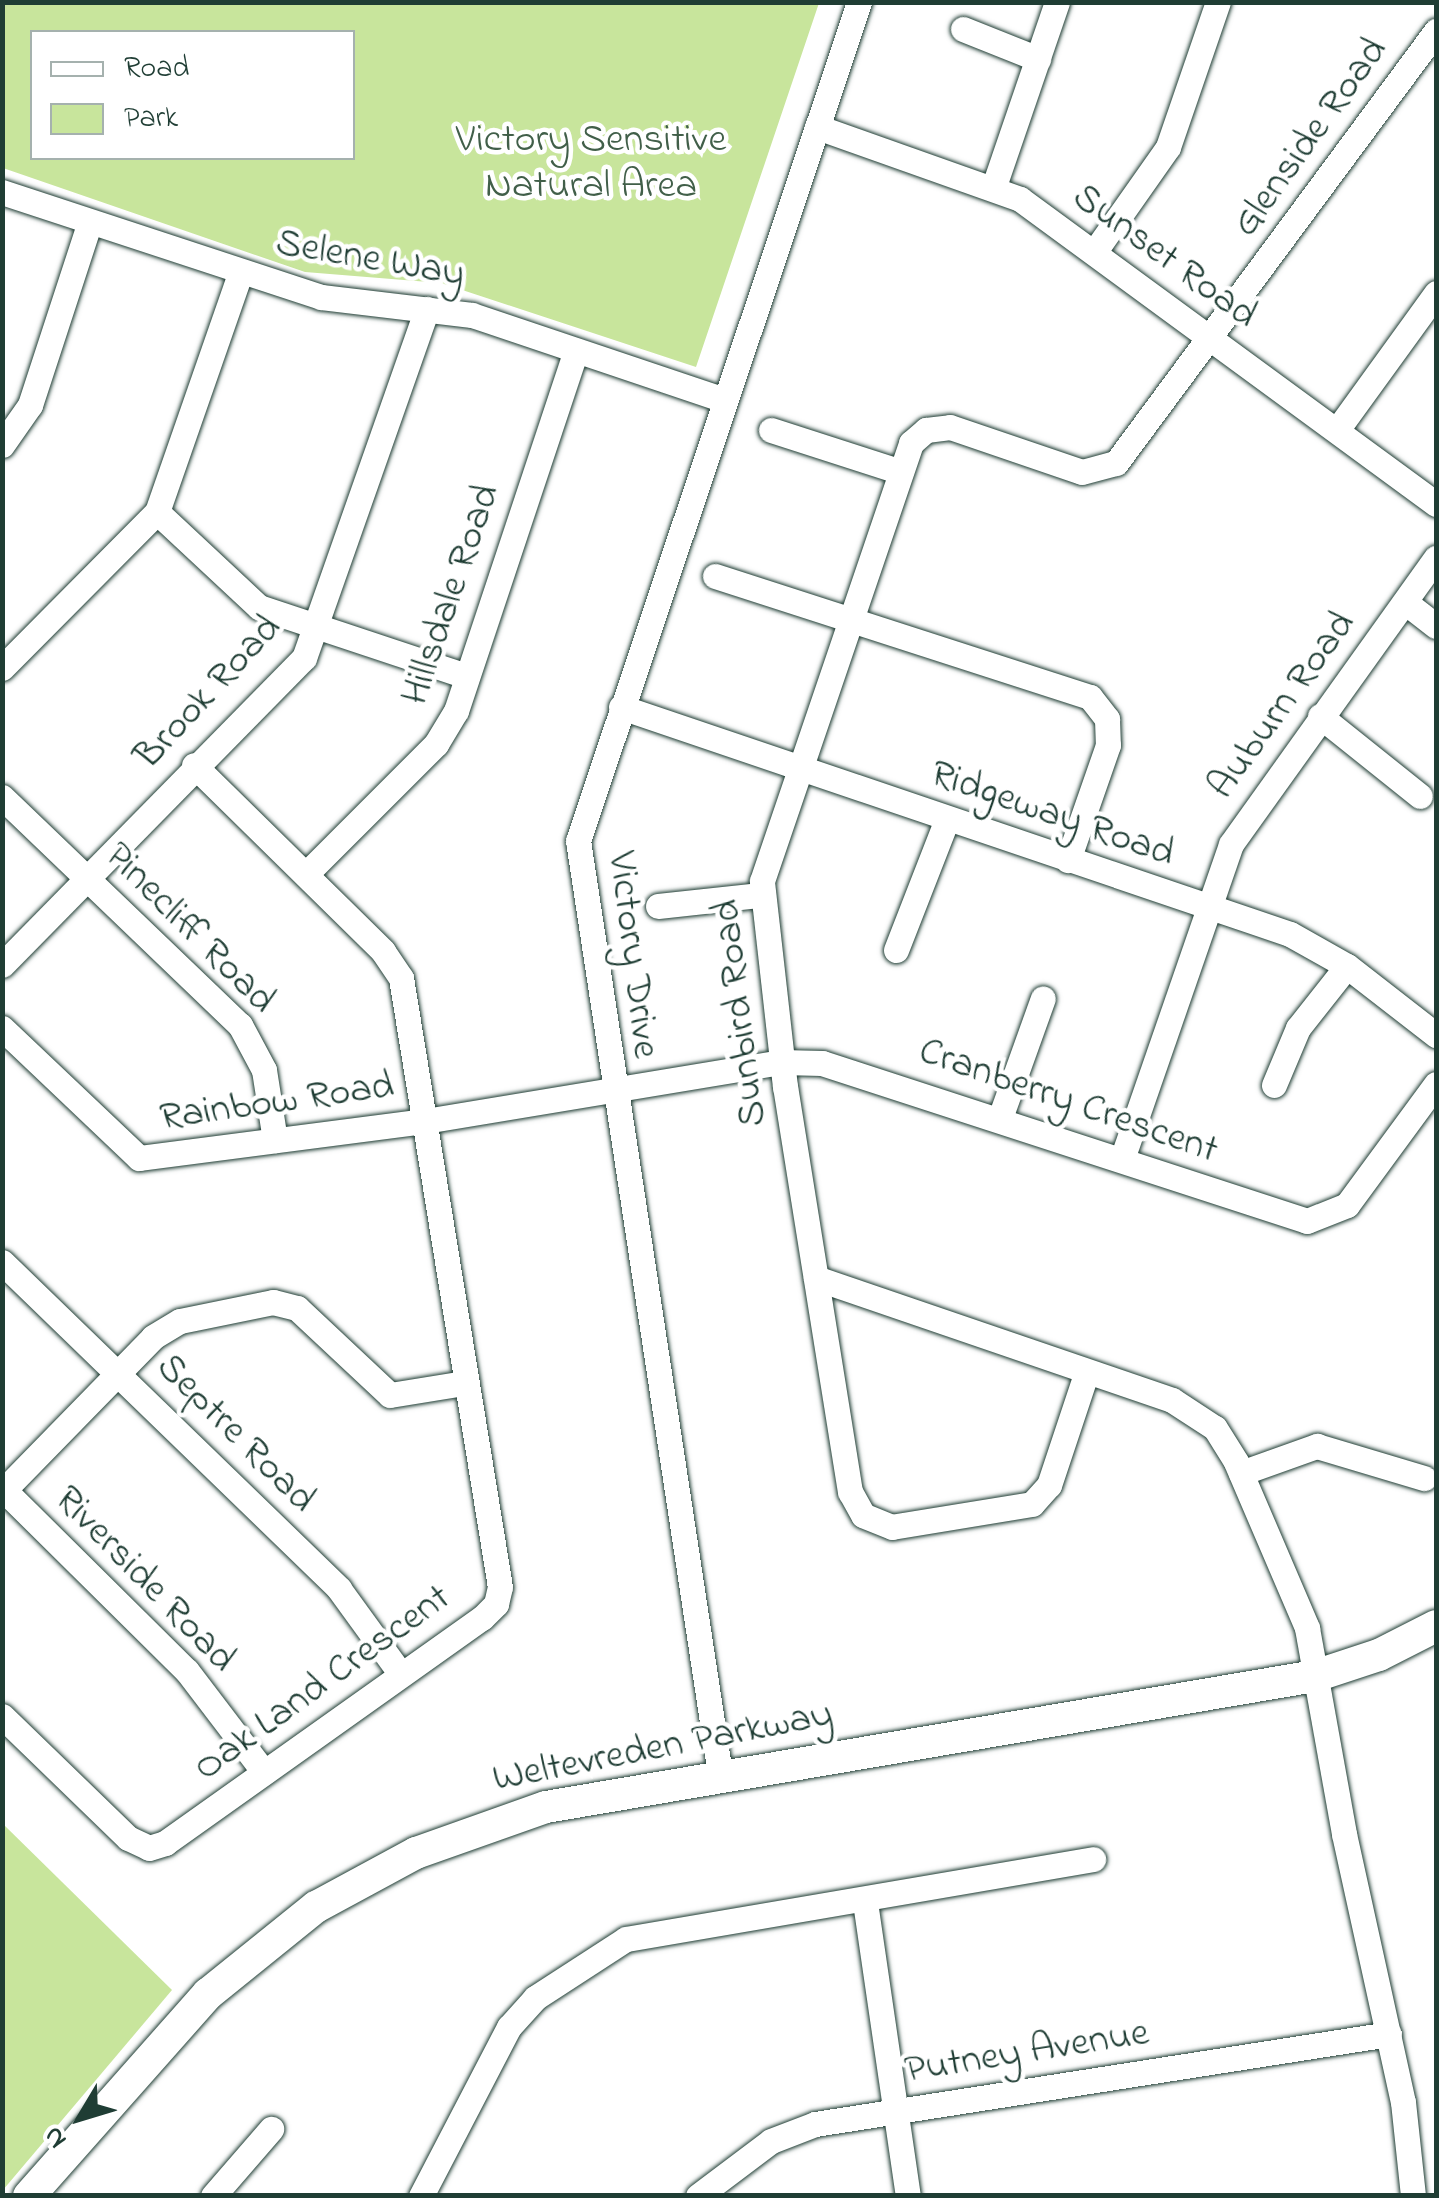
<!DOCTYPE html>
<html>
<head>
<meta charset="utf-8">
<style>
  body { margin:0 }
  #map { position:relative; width:1439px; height:2198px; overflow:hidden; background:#fff; font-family:"Indie Flower",sans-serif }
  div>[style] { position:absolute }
  .green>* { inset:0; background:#c8e59c }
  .roads { filter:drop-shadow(0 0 2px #1f3d34) drop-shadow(0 0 2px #1f3d34) }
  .minor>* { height:25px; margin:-12.5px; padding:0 12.5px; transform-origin:12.5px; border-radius:12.5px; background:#fff }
  .tertiary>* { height:32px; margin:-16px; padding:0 16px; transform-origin:16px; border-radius:16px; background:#fff }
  span { translate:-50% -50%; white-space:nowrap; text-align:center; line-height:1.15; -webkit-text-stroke:9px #fff; paint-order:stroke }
  .street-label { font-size:40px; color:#1f3d34 }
  .park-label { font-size:40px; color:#415f49 }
  .frame { position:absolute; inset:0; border:5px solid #1f3d34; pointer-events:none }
  .legend { position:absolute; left:30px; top:30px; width:325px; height:130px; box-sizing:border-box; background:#fff; border:2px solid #a5b1ae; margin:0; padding:12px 18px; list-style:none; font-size:30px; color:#1f3d34 }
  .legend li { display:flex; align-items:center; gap:20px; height:50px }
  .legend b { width:50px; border:2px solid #a5b1ae }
  .north { position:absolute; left:30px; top:2068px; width:100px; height:100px; -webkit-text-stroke:8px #fff; paint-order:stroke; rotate:232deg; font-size:28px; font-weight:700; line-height:40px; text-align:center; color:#1f3d34 }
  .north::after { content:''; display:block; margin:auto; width:35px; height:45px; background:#1f3d34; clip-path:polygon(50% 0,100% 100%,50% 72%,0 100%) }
</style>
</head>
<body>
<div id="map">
  <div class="green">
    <div style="clip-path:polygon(evenodd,3px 2px,819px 2px,819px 3px,696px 367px,441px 283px,305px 272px,3px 168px,3px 2px,32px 32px,352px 32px,352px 158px,32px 158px,32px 32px)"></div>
    <div style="clip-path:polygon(3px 1824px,172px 1990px,3px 2190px)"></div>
  </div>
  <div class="roads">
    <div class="minor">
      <div style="left:963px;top:29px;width:81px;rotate:21.8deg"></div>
      <div style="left:817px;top:127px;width:215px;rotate:19.5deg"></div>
      <div style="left:1020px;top:199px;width:516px;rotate:36.25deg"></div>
      <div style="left:994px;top:186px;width:194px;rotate:-71.1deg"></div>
      <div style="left:2px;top:192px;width:336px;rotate:18.2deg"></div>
      <div style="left:321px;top:297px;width:152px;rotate:6.8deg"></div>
      <div style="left:472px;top:315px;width:266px;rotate:18.6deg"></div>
      <div style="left:1095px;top:251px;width:127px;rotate:-54.9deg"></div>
      <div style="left:1168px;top:147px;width:153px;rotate:-71deg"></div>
      <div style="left:771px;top:430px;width:133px;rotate:17.9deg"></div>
      <div style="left:1337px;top:430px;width:169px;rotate:-54.1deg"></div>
      <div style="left:2px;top:445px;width:49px;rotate:-55deg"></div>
      <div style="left:30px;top:405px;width:190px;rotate:-71.9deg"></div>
      <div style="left:157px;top:512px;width:139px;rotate:43deg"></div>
      <div style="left:259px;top:607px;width:219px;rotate:18.4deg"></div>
      <div style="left:715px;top:576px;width:394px;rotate:17.9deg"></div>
      <div style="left:1090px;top:697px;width:28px;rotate:52deg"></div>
      <div style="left:1107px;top:719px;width:26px;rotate:88deg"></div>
      <div style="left:1108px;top:745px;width:122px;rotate:109.2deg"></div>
      <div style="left:1405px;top:602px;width:39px;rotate:38deg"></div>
      <div style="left:2px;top:668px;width:220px;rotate:-45.2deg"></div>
      <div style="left:157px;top:512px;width:253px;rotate:-70.8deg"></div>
      <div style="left:621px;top:707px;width:706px;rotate:18.74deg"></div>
      <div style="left:1290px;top:934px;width:65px;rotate:29.3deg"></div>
      <div style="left:1347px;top:966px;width:113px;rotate:37.8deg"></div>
      <div style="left:1320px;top:716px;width:128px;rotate:38.7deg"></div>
      <div style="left:2px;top:797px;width:330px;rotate:43.8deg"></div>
      <div style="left:240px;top:1025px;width:51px;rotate:61.9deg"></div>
      <div style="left:264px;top:1070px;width:71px;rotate:81.1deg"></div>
      <div style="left:306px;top:874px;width:184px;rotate:-45deg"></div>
      <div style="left:436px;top:744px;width:39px;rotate:-59deg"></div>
      <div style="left:456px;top:711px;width:379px;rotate:-71.6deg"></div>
      <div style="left:658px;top:906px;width:103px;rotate:-6.2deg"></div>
      <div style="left:896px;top:950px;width:141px;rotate:-68.7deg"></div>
      <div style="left:2px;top:965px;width:431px;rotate:-45.5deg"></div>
      <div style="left:304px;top:658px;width:370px;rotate:-70.6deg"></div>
      <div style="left:2px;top:1028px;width:189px;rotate:43.5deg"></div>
      <div style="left:139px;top:1158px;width:288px;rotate:-7.4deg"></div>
      <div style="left:425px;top:1121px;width:361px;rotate:-9.4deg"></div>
      <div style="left:781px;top:1062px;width:41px;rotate:1.4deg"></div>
      <div style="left:822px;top:1063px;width:510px;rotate:18.04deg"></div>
      <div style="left:1307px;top:1221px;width:43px;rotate:-21.8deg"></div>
      <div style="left:1347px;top:1205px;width:150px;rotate:-53.7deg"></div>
      <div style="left:1274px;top:1085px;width:62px;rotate:-67.2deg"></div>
      <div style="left:1298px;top:1028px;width:79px;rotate:-51.7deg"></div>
      <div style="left:1000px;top:1118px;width:127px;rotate:-70.3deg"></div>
      <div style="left:1122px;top:1159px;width:333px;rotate:-70.9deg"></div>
      <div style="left:1231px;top:844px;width:352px;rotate:-54.4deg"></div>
      <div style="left:2px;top:1262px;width:470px;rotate:44.1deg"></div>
      <div style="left:339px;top:1589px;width:104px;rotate:54deg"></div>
      <div style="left:816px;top:1278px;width:376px;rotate:18.9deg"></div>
      <div style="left:1172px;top:1400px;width:51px;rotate:33.1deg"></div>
      <div style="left:1215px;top:1428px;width:40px;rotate:58deg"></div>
      <div style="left:1236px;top:1462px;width:181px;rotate:66.8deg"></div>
      <div style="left:1307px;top:1628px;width:209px;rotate:79.8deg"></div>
      <div style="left:1344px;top:1834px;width:274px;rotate:77.6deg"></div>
      <div style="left:1403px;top:2102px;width:95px;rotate:83.9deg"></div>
      <div style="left:1086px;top:1374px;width:117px;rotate:108.4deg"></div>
      <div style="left:1049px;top:1485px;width:25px;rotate:132deg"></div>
      <div style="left:1032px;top:1504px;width:142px;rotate:170.7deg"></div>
      <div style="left:892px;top:1527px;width:31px;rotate:-158deg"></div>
      <div style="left:863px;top:1515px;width:26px;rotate:-119deg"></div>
      <div style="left:850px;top:1492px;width:410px;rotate:-99.1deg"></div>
      <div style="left:785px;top:1087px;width:207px;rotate:-96.4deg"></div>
      <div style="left:762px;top:881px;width:463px;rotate:-71.2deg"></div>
      <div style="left:911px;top:443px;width:20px;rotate:-41deg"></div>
      <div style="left:926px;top:430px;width:24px;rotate:-7deg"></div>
      <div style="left:950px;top:427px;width:139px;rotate:18.8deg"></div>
      <div style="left:1082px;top:472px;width:35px;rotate:-15deg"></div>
      <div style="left:1116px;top:463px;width:538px;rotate:-53.47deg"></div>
      <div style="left:1241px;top:1473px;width:81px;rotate:-19.6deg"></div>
      <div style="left:1317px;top:1446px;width:112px;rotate:16.7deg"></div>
      <div style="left:4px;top:1490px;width:257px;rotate:44.7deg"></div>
      <div style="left:187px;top:1671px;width:127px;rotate:52.7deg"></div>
      <div style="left:2px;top:1492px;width:216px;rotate:-45.7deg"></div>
      <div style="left:153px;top:1337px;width:31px;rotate:-31deg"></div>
      <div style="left:180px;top:1321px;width:95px;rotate:-11.5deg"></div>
      <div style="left:273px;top:1302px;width:25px;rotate:14deg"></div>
      <div style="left:297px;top:1308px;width:127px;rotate:43.1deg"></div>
      <div style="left:390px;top:1395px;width:75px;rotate:-9.2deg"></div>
      <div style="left:2px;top:1716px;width:175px;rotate:44.1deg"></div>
      <div style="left:128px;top:1838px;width:23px;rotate:25deg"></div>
      <div style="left:149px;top:1848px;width:17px;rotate:-17deg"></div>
      <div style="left:165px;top:1843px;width:389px;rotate:-35.4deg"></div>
      <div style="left:482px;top:1618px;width:20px;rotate:-45deg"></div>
      <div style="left:496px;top:1604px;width:17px;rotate:-77deg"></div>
      <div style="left:500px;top:1587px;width:617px;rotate:-99.23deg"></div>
      <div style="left:401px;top:978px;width:32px;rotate:-124deg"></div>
      <div style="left:383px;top:951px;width:265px;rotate:-135.5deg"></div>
      <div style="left:720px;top:1774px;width:944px;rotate:-98.65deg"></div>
      <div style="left:578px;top:841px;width:885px;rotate:-71.48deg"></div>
      <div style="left:865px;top:1902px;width:297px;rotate:81.7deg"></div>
      <div style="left:213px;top:2196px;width:89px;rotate:-49.1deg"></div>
      <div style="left:421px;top:2196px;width:191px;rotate:-62.5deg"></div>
      <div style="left:509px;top:2027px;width:39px;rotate:-48deg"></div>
      <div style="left:535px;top:1998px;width:108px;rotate:-33deg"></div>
      <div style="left:626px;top:1939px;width:474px;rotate:-9.7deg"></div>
      <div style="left:698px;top:2196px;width:91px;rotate:-37deg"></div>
      <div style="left:771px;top:2141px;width:47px;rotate:-21.1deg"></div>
      <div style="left:815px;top:2124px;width:581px;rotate:-8.91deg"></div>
    </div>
    <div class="tertiary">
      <div style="left:29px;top:2196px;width:270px;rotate:-48.5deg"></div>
      <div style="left:208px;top:1994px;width:139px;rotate:-38.9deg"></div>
      <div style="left:316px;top:1907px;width:114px;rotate:-28.4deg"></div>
      <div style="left:416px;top:1853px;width:138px;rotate:-19.5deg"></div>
      <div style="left:546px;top:1807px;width:780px;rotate:-9.67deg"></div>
      <div style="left:1315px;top:1676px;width:67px;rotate:-18.2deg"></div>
      <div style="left:1379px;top:1655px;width:64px;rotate:-27deg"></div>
    </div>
  </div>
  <div class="street-label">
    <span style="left:1311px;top:138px;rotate:-54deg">Glenside Road</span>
    <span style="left:1164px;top:257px;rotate:36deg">Sunset Road</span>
    <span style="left:370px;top:260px;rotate:10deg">Selene Way</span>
    <span style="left:452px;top:595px;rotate:-71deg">Hillsdale Road</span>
    <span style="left:209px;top:693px;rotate:-47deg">Brook Road</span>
    <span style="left:1283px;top:706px;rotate:-54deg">Auburn Road</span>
    <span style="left:1052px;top:815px;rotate:19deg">Ridgeway Road</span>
    <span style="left:189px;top:929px;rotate:45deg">Pinecliff Road</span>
    <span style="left:632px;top:955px;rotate:83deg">Victory Drive</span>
    <span style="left:741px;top:1013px;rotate:-97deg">Sunbird Road</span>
    <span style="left:1068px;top:1102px;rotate:19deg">Cranberry Crescent</span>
    <span style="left:277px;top:1103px;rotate:-8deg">Rainbow Road</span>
    <span style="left:235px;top:1434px;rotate:45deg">Septre Road</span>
    <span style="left:144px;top:1580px;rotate:46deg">Riverside Road</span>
    <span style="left:323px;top:1684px;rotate:-36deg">Oak Land Crescent</span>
    <span style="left:663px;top:1748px;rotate:-11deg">Weltevreden Parkway</span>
    <span style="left:1027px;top:2053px;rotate:-9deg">Putney Avenue</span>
  </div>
  <div class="park-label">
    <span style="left:591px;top:164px">Victory Sensitive<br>Natural Area</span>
  </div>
  <div class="frame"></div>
  <ul class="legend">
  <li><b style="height:12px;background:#fff"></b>Road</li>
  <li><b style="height:28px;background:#c8e59c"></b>Park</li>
  </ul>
  <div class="north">N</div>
</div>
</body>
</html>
